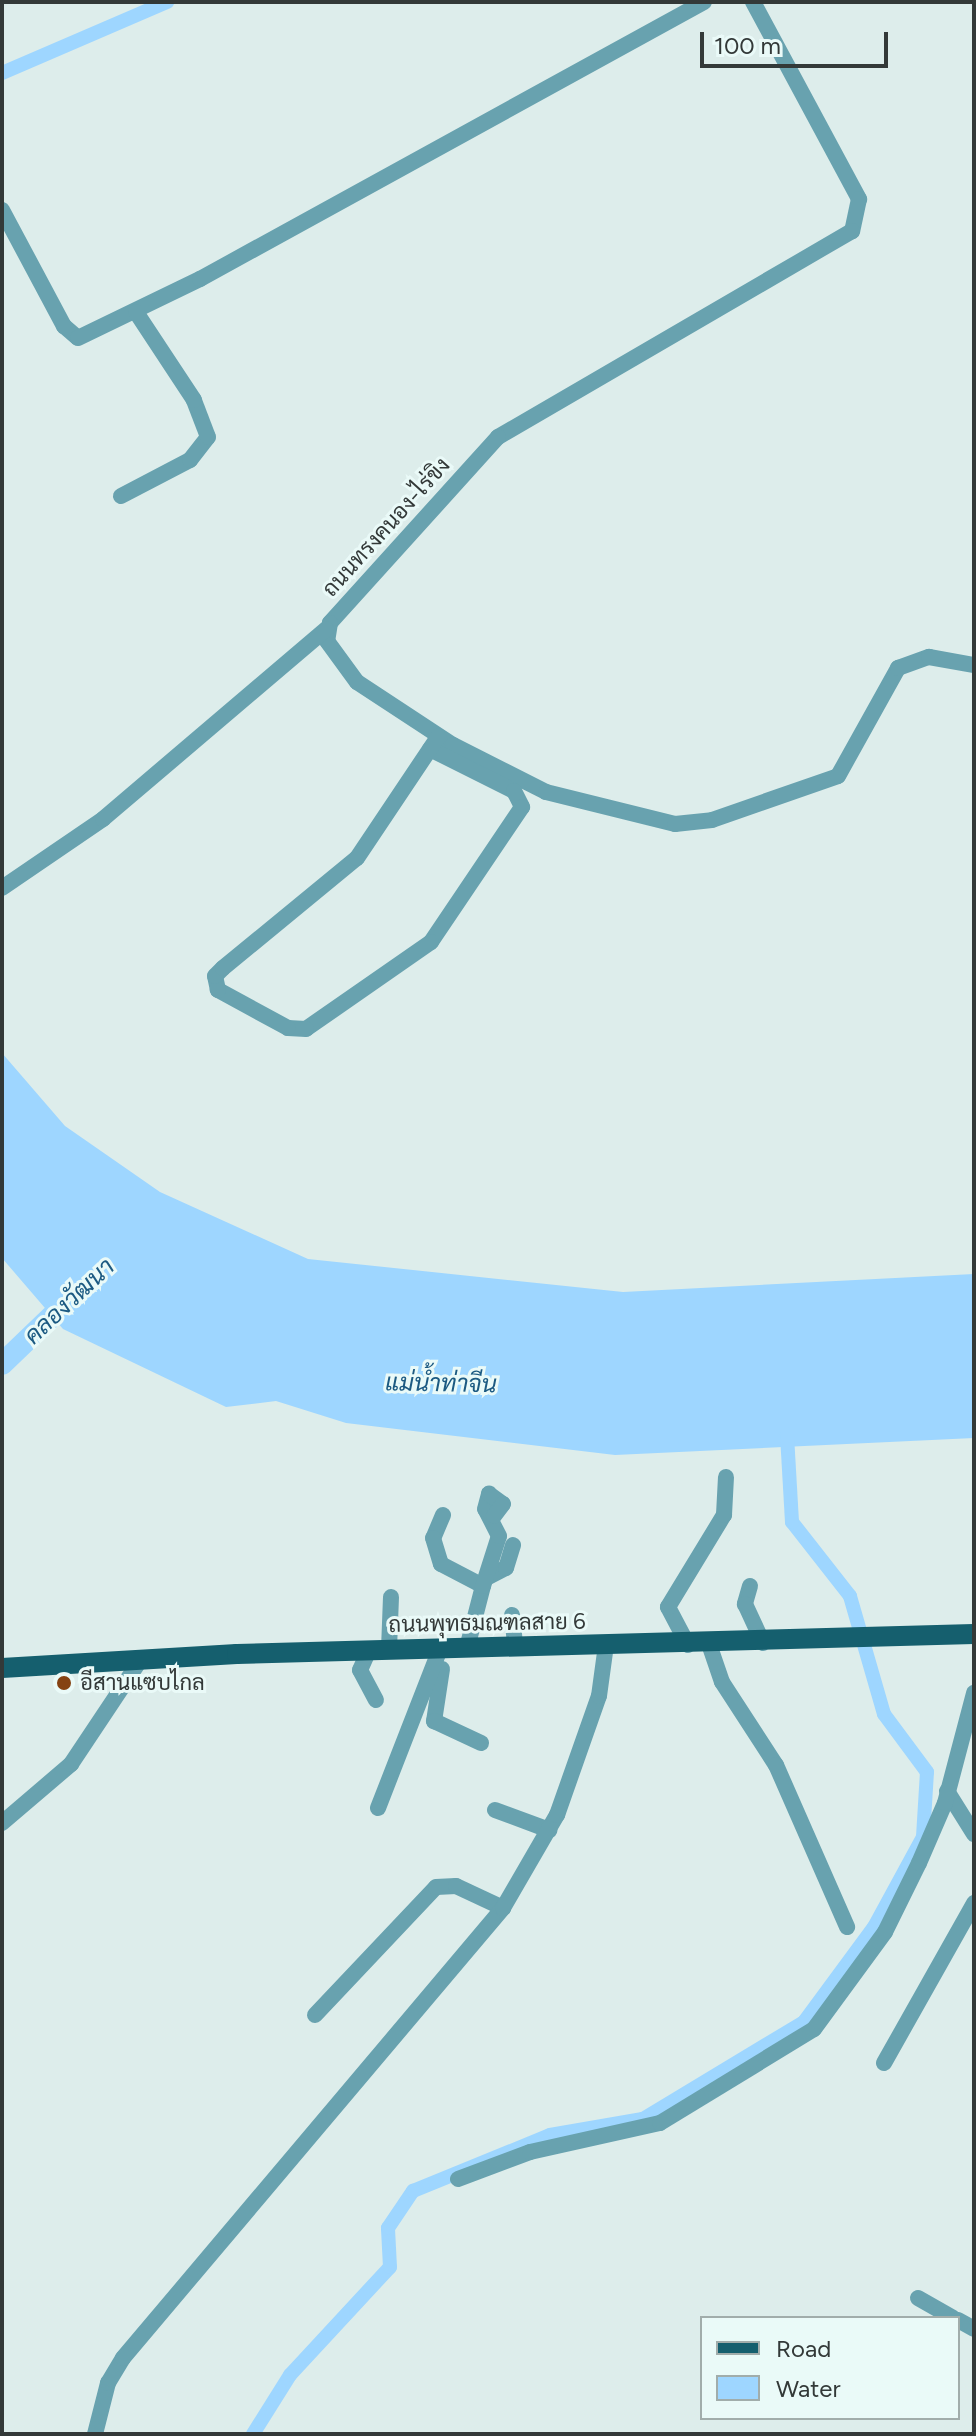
<!DOCTYPE html>
<html>
<head>
<meta charset="utf-8">
<style>
  body { margin:0 }
  #map { position:relative; width:976px; height:2436px; overflow:hidden; background:#ddedeb; font-family:Figtree,Sarabun,sans-serif }
  div>[style] { position:absolute }
  .water>* { inset:0; background:#9ed6ff }
  .canal>* { height:14px; margin:-7px; padding:0 7px; transform-origin:7px; border-radius:7px; background:#9ed6ff }
  .river>* { height:22px; margin:-11px; padding:0 11px; transform-origin:11px; border-radius:11px; background:#9ed6ff }
  .minor>* { height:16px; margin:-8px; padding:0 8px; transform-origin:8px; border-radius:8px; background:#68a2af }
  .major>* { height:20px; margin:-10px; padding:0 10px; transform-origin:10px; border-radius:10px; background:#155f6e }
  .dots>* { width:22px; height:22px; translate:-50% -50%; box-sizing:border-box; border:4px solid #eafaf8; border-radius:50% }
  span { translate:-50% -50%; white-space:nowrap; text-align:center; line-height:1.15; -webkit-text-stroke:6px #eafaf8; paint-order:stroke }
  .street-label { font-size:22px; color:#333938 }
  .poi-label { font-size:22px; color:#333938 }
  .left { translate:0 -50%; text-align:left }
  .water-label { font-size:24px; color:#1c5a82; font-style:italic }
  .frame { position:absolute; inset:0; border:4px solid #333938; pointer-events:none }
  .legend { position:absolute; left:700px; top:2316px; width:260px; height:104px; box-sizing:border-box; background:#eafaf8; border:2px solid #a1adab; margin:0; padding:10px 14px; list-style:none; font-size:24px; color:#333938 }
  .legend li { display:flex; align-items:center; gap:16px; height:40px }
  .legend b { width:40px; border:2px solid #a1adab }
  .scale { position:absolute; left:700px; top:32px; width:188px; height:36px; box-sizing:border-box; border:4px solid #333938; border-top:0; padding-left:10px; font-size:24px; line-height:28px; white-space:nowrap; color:#333938; -webkit-text-stroke:6px #eafaf8; paint-order:stroke }
</style>
</head>
<body>
<div id="map">
  <div class="water">
    <div style="clip-path:polygon(2px 1053px,65px 1126px,160px 1192px,308px 1259px,623px 1292px,974px 1274px,974px 1438px,615px 1455px,346px 1423px,276px 1401px,226px 1407px,63px 1329px,2px 1258px)"></div>
  </div>
  <div class="canal">
    <div style="left:2px;top:73px;width:180px;rotate:-23.3deg"></div>
    <div style="left:253px;top:2434px;width:70px;rotate:-57.9deg"></div>
    <div style="left:290px;top:2375px;width:147px;rotate:-47.2deg"></div>
    <div style="left:390px;top:2267px;width:39px;rotate:-93deg"></div>
    <div style="left:388px;top:2228px;width:45px;rotate:-56deg"></div>
    <div style="left:413px;top:2191px;width:148px;rotate:-22.2deg"></div>
    <div style="left:550px;top:2135px;width:94px;rotate:-9.8deg"></div>
    <div style="left:643px;top:2119px;width:188px;rotate:-31.1deg"></div>
    <div style="left:804px;top:2022px;width:118px;rotate:-53.6deg"></div>
    <div style="left:874px;top:1927px;width:102px;rotate:-61.4deg"></div>
    <div style="left:923px;top:1837px;width:65px;rotate:-86.5deg"></div>
    <div style="left:927px;top:1772px;width:72px;rotate:-126.6deg"></div>
    <div style="left:884px;top:1714px;width:123px;rotate:-106.1deg"></div>
    <div style="left:850px;top:1596px;width:94px;rotate:-128.1deg"></div>
    <div style="left:792px;top:1522px;width:88px;rotate:-93.3deg"></div>
  </div>
  <div class="river">
    <div style="left:2px;top:1364px;width:98px;rotate:-43.8deg"></div>
  </div>
  <div class="minor">
    <div style="left:753px;top:2px;width:224px;rotate:61.7deg"></div>
    <div style="left:859px;top:199px;width:33px;rotate:102deg"></div>
    <div style="left:852px;top:231px;width:410px;rotate:149.8deg"></div>
    <div style="left:498px;top:437px;width:251px;rotate:132.1deg"></div>
    <div style="left:330px;top:623px;width:18px;rotate:99deg"></div>
    <div style="left:327px;top:641px;width:51px;rotate:53.8deg"></div>
    <div style="left:357px;top:682px;width:115px;rotate:33.3deg"></div>
    <div style="left:453px;top:745px;width:104px;rotate:26.8deg"></div>
    <div style="left:546px;top:792px;width:133px;rotate:13.9deg"></div>
    <div style="left:675px;top:824px;width:37px;rotate:-6deg"></div>
    <div style="left:712px;top:820px;width:133px;rotate:-19.2deg"></div>
    <div style="left:838px;top:776px;width:124px;rotate:-60.9deg"></div>
    <div style="left:898px;top:668px;width:33px;rotate:-20deg"></div>
    <div style="left:929px;top:657px;width:46px;rotate:10.1deg"></div>
    <div style="left:2px;top:210px;width:132px;rotate:61.9deg"></div>
    <div style="left:64px;top:326px;width:18px;rotate:41deg"></div>
    <div style="left:78px;top:338px;width:136px;rotate:-25.8deg"></div>
    <div style="left:200px;top:279px;width:575px;rotate:-28.79deg"></div>
    <div style="left:121px;top:496px;width:78px;rotate:-27.6deg"></div>
    <div style="left:190px;top:460px;width:29px;rotate:-52deg"></div>
    <div style="left:208px;top:437px;width:40px;rotate:-111deg"></div>
    <div style="left:194px;top:400px;width:105px;rotate:-123.4deg"></div>
    <div style="left:430px;top:749px;width:94px;rotate:26.6deg"></div>
    <div style="left:514px;top:791px;width:18px;rotate:63deg"></div>
    <div style="left:522px;top:807px;width:163px;rotate:124deg"></div>
    <div style="left:431px;top:942px;width:152px;rotate:145.2deg"></div>
    <div style="left:306px;top:1029px;width:18px;rotate:-177deg"></div>
    <div style="left:288px;top:1028px;width:80px;rotate:-151.5deg"></div>
    <div style="left:218px;top:990px;width:14px;rotate:-102deg"></div>
    <div style="left:215px;top:976px;width:11px;rotate:-45deg"></div>
    <div style="left:223px;top:968px;width:173px;rotate:-39.4deg"></div>
    <div style="left:357px;top:858px;width:146px;rotate:-56.2deg"></div>
    <div style="left:2px;top:888px;width:122px;rotate:-34.3deg"></div>
    <div style="left:103px;top:819px;width:293px;rotate:-40.4deg"></div>
    <div style="left:443px;top:1515px;width:25px;rotate:113deg"></div>
    <div style="left:433px;top:1538px;width:27px;rotate:73deg"></div>
    <div style="left:441px;top:1564px;width:47px;rotate:27.6deg"></div>
    <div style="left:483px;top:1586px;width:64px;rotate:104.5deg"></div>
    <div style="left:488px;top:1577px;width:20px;rotate:-27deg"></div>
    <div style="left:506px;top:1568px;width:24px;rotate:-73deg"></div>
    <div style="left:483px;top:1586px;width:52px;rotate:-72.3deg"></div>
    <div style="left:499px;top:1536px;width:30px;rotate:-117deg"></div>
    <div style="left:485px;top:1509px;width:16px;rotate:-75deg"></div>
    <div style="left:489px;top:1494px;width:17px;rotate:36deg"></div>
    <div style="left:503px;top:1504px;width:15px;rotate:127deg"></div>
    <div style="left:750px;top:1586px;width:19px;rotate:106deg"></div>
    <div style="left:745px;top:1604px;width:43px;rotate:65.2deg"></div>
    <div style="left:512px;top:1615px;width:31px;rotate:84deg"></div>
    <div style="left:709px;top:1644px;width:40px;rotate:71.1deg"></div>
    <div style="left:722px;top:1682px;width:99px;rotate:57deg"></div>
    <div style="left:776px;top:1765px;width:177px;rotate:66.3deg"></div>
    <div style="left:688px;top:1645px;width:43px;rotate:-117.8deg"></div>
    <div style="left:668px;top:1607px;width:108px;rotate:-58.7deg"></div>
    <div style="left:724px;top:1515px;width:38px;rotate:-87deg"></div>
    <div style="left:389px;top:1649px;width:52px;rotate:-87.8deg"></div>
    <div style="left:369px;top:1650px;width:22px;rotate:114deg"></div>
    <div style="left:360px;top:1670px;width:34px;rotate:62deg"></div>
    <div style="left:442px;top:1669px;width:53px;rotate:98.7deg"></div>
    <div style="left:434px;top:1721px;width:52px;rotate:25.1deg"></div>
    <div style="left:947px;top:1791px;width:51px;rotate:57.9deg"></div>
    <div style="left:378px;top:1808px;width:171px;rotate:-68.7deg"></div>
    <div style="left:495px;top:1810px;width:58px;rotate:20.3deg"></div>
    <div style="left:2px;top:1823px;width:91px;rotate:-40.5deg"></div>
    <div style="left:71px;top:1764px;width:126px;rotate:-56.3deg"></div>
    <div style="left:315px;top:2015px;width:176px;rotate:-46.6deg"></div>
    <div style="left:436px;top:1887px;width:20px;rotate:-3deg"></div>
    <div style="left:456px;top:1886px;width:52px;rotate:25.1deg"></div>
    <div style="left:884px;top:2063px;width:184px;rotate:-60.6deg"></div>
    <div style="left:458px;top:2179px;width:77px;rotate:-20.6deg"></div>
    <div style="left:530px;top:2152px;width:133px;rotate:-12.6deg"></div>
    <div style="left:660px;top:2123px;width:180px;rotate:-31.4deg"></div>
    <div style="left:814px;top:2029px;width:120px;rotate:-53.8deg"></div>
    <div style="left:885px;top:1932px;width:77px;rotate:-63.8deg"></div>
    <div style="left:919px;top:1863px;width:65px;rotate:-66.6deg"></div>
    <div style="left:945px;top:1803px;width:114px;rotate:-75.2deg"></div>
    <div style="left:918px;top:2298px;width:40px;rotate:29.7deg"></div>
    <div style="left:958px;top:2320px;width:18px;rotate:29deg"></div>
    <div style="left:95px;top:2434px;width:53px;rotate:-75.7deg"></div>
    <div style="left:108px;top:2383px;width:29px;rotate:-59deg"></div>
    <div style="left:123px;top:2358px;width:589px;rotate:-49.82deg"></div>
    <div style="left:503px;top:1908px;width:108px;rotate:-59.9deg"></div>
    <div style="left:557px;top:1815px;width:126px;rotate:-70.6deg"></div>
    <div style="left:599px;top:1696px;width:51px;rotate:-82.2deg"></div>
  </div>
  <div class="major">
    <div style="left:2px;top:1668px;width:235px;rotate:-3.4deg"></div>
    <div style="left:237px;top:1654px;width:737px;rotate:-1.55deg"></div>
  </div>
  <div class="dots">
    <div style="left:64px;top:1683px;background:#854212"></div>
  </div>
  <div class="street-label">
    <span style="left:386px;top:527px;rotate:-48deg">ถนนทรงคนอง-ไร่ขิง</span>
    <span style="left:487px;top:1623px;rotate:-1deg">ถนนพุทธมณฑลสาย 6</span>
  </div>
  <div class="poi-label">
    <span class="left" style="left:80px;top:1683px">อีสานแซบไกล</span>
  </div>
  <div class="water-label">
    <span style="left:69px;top:1301px;rotate:-43deg">คลองวัฒนา</span>
    <span style="left:441px;top:1383px;rotate:1deg">แม่น้ำท่าจีน</span>
  </div>
  <div class="frame"></div>
  <ul class="legend">
  <li><b style="height:10px;background:#155f6e"></b>Road</li>
  <li><b style="height:22px;background:#9ed6ff"></b>Water</li>
  </ul>
  <div class="scale">100 m</div>
</div>
</body>
</html>
